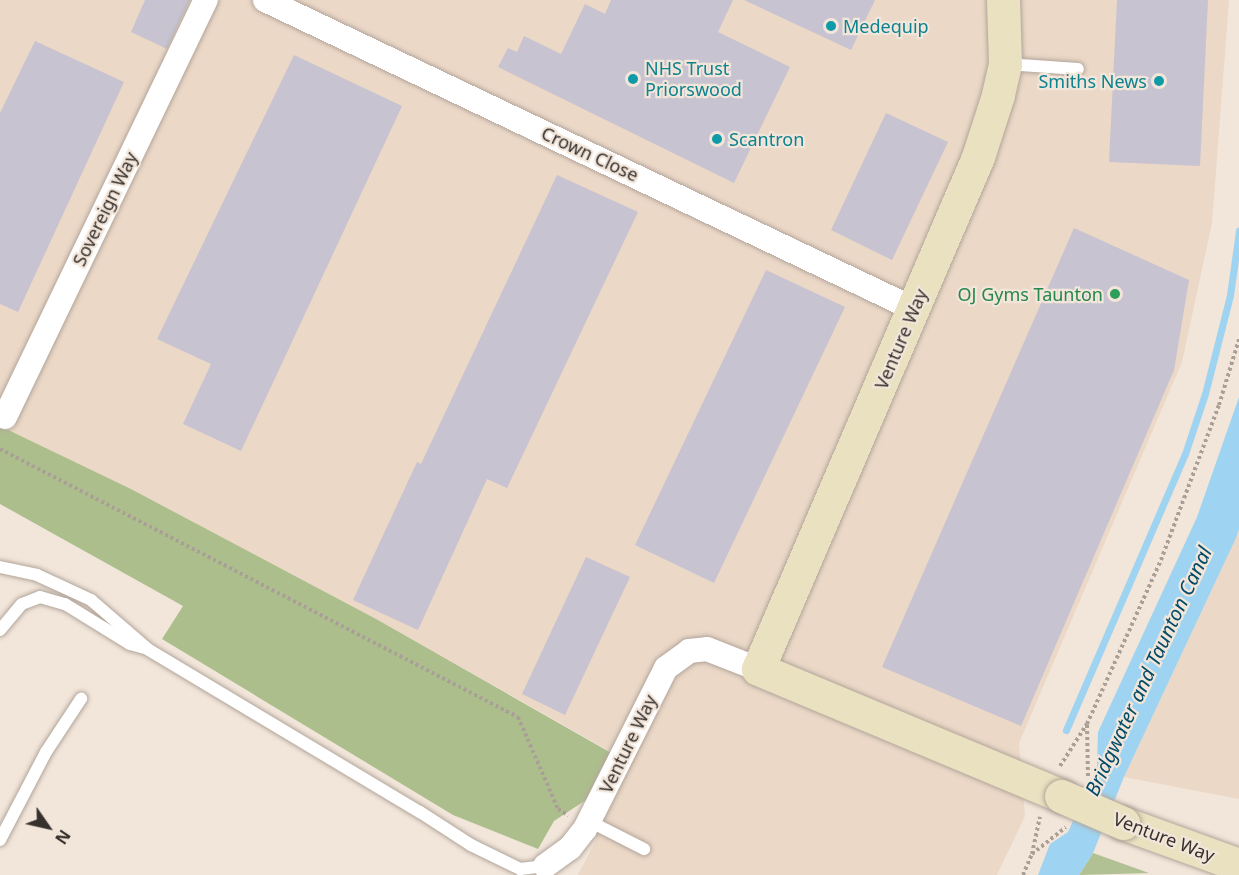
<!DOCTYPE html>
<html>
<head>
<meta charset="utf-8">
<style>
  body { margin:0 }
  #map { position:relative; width:1239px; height:875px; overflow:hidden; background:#f2e5da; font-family:"Noto Sans",sans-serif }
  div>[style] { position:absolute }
  .built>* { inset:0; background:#ebd8c7 }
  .green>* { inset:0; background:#b1c193 }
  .forest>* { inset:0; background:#adbe8d }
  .water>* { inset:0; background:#9ed4f1 }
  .stream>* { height:7px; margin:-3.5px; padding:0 3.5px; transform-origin:3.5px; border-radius:3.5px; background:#9ed4f1 }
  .building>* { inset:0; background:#c7c3d1 }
  .path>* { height:4px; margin-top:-2px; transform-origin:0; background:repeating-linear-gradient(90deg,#a99f97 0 3px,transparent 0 6px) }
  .roads { filter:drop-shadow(0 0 2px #b2a59a) drop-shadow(0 0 2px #b2a59a) }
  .lane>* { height:12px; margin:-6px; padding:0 6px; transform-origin:6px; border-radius:6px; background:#fff }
  .street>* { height:24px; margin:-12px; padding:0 12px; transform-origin:12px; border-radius:12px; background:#fff }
  .secondary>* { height:33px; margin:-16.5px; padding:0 16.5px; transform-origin:16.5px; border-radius:16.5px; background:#e9e1bf }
  .bridges { filter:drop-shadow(0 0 2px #b2a59a) drop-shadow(0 0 2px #b2a59a) }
  .secondary-bridge>* { height:33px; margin:-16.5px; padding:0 16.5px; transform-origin:16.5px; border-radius:16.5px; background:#e9e1bf }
  .dots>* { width:16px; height:16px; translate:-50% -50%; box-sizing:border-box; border:3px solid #f2e5da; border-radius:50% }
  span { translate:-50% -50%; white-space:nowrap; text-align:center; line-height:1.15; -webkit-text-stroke:4.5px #f2e5da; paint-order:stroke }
  .culture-label { font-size:18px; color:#0d838f }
  .left { translate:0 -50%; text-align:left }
  .right { translate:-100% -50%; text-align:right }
  .street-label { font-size:18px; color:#36312d }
  .leisure-label { font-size:18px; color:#27864d }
  .water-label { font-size:20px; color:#024b67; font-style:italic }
  .north { position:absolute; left:18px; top:797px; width:60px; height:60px; -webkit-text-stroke:4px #f2e5da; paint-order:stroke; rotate:124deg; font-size:16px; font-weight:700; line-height:24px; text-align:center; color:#36312d }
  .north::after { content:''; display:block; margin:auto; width:21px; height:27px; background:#36312d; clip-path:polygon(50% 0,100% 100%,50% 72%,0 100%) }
</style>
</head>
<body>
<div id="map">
  <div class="built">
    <div style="clip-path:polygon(0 0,1229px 0,1212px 223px,1182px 362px,1019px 743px,1025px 816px,997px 875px,578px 875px,597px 838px,572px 826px,613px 753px,378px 620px,131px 489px,0 426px)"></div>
    <div style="clip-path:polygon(1239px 529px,1239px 799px,1124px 777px,1236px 538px)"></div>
  </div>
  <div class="green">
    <div style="clip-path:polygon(1093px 853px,1149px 873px,1079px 875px)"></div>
  </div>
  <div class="forest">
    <div style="clip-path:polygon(0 426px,131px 489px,378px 620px,613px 754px,589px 798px,554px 821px,538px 849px,453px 815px,162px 639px,183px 606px,0 504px)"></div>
  </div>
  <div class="water">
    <div style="clip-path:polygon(1239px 397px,1239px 529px,1236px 538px,1124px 777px,1093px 853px,1079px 875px,1038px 875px,1050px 844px,1068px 832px,1097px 767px,1098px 732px,1197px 517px)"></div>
  </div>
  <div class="stream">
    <div style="left:1066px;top:730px;width:301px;rotate:-66.7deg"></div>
    <div style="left:1185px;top:454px;width:63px;rotate:-71.6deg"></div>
    <div style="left:1205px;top:394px;width:102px;rotate:-75.8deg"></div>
    <div style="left:1230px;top:295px;width:65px;rotate:-82deg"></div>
  </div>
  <div class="building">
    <div style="clip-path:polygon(145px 0,190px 0,167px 49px,131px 32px)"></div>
    <div style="clip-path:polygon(611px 0,733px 0,718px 32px,790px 67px,734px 183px,498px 67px,508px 48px,517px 52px,524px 36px,561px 54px,585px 4px,605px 14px)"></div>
    <div style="clip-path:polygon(744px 0,875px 0,851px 50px)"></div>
    <div style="clip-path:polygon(1117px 0,1208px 0,1200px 166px,1109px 162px)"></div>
    <div style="clip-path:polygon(35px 41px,124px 82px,18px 312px,0 304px,0 113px)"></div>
    <div style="clip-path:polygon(294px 55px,402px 106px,241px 451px,183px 424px,211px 364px,157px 339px)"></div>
    <div style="clip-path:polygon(886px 113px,948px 142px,892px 260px,831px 230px)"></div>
    <div style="clip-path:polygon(557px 175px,638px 212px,507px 488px,487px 479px,418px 630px,353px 600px,417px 462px,421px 464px)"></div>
    <div style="clip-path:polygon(1074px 228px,1189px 280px,1174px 370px,1021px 726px,882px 667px)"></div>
    <div style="clip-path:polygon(766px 270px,845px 307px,714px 583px,635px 545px)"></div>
    <div style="clip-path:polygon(586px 557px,630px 577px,565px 715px,522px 694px)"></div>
  </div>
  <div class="path">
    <div style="left:0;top:449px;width:583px;rotate:27.36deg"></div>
    <div style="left:518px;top:717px;width:100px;rotate:66.5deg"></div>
    <div style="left:558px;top:809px;width:12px;rotate:31deg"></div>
    <div style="left:1087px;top:725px;width:52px;rotate:88.9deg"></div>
    <div style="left:1060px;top:766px;width:50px;rotate:-57.3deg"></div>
    <div style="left:1087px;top:724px;width:180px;rotate:-65.7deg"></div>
    <div style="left:1161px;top:560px;width:165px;rotate:-69.5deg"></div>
    <div style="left:1219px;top:405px;width:69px;rotate:-73.1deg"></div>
    <div style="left:1032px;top:854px;width:38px;rotate:-78deg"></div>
    <div style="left:1023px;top:875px;width:23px;rotate:-67deg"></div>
    <div style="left:1032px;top:854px;width:43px;rotate:-38.5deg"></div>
  </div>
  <div class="roads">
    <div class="lane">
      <div style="left:1006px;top:64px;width:72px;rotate:4deg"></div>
      <div style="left:0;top:567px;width:38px;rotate:12deg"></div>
      <div style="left:37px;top:575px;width:60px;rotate:24.8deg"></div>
      <div style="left:91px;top:600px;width:77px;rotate:40.8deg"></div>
      <div style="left:149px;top:650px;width:316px;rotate:30.9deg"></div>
      <div style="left:420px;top:812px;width:61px;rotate:32.9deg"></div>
      <div style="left:471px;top:845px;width:55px;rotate:26.1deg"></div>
      <div style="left:520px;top:869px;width:25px;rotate:-7deg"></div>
      <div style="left:545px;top:866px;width:4px;rotate:90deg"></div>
      <div style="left:0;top:630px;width:34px;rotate:-50deg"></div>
      <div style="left:22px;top:604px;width:19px;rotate:-21deg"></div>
      <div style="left:40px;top:597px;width:26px;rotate:16deg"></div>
      <div style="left:65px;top:604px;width:76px;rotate:31.6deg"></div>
      <div style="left:130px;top:644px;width:16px;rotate:15deg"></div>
      <div style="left:589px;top:821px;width:62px;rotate:27deg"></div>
      <div style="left:0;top:840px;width:99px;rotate:-62.4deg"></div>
      <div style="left:46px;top:752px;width:64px;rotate:-56.6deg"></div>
    </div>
    <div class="street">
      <div style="left:265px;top:0;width:719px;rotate:25.46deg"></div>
      <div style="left:5px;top:417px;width:463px;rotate:-64.3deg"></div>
      <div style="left:545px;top:866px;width:31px;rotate:-36deg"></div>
      <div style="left:570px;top:848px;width:24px;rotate:-52deg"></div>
      <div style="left:585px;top:829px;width:180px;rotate:-63.3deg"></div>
      <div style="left:666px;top:668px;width:29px;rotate:-36deg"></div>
      <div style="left:689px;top:651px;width:18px;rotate:-6deg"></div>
      <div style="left:707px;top:649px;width:55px;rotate:21.4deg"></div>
    </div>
    <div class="secondary">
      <div style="left:1003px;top:0;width:64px;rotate:88.2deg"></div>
      <div style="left:1005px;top:64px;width:32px;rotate:103deg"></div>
      <div style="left:998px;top:95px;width:65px;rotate:107.9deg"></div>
      <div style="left:978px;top:157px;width:557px;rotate:113.25deg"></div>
      <div style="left:758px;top:669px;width:329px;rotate:22.7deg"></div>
      <div style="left:1123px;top:823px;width:123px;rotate:19.9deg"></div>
    </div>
  </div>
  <div class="bridges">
    <div class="secondary-bridge">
      <div style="left:1061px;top:796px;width:68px;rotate:23.5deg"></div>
    </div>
  </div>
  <div class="dots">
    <div style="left:831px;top:26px;background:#0f9aa8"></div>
    <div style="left:633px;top:79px;background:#0f9aa8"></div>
    <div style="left:1159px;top:81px;background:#0f9aa8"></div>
    <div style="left:717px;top:139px;background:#0f9aa8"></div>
    <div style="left:1115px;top:294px;background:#2e9e5b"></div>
  </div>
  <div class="culture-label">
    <span class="left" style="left:843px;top:26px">Medequip</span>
    <span class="left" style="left:645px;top:79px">NHS Trust<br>Priorswood</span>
    <span class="right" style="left:1147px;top:81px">Smiths News</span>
    <span class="left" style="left:729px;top:139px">Scantron</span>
  </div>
  <div class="street-label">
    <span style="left:590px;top:154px;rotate:25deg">Crown Close</span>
    <span style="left:105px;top:209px;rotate:-64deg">Sovereign Way</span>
    <span style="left:901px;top:339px;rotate:-67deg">Venture Way</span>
    <span style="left:628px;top:744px;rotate:-64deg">Venture Way</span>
    <span style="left:1164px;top:837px;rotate:21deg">Venture Way</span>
  </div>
  <div class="leisure-label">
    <span class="right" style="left:1103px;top:294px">OJ Gyms Taunton</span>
  </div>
  <div class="water-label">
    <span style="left:1148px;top:671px;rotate:-65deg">Bridgwater and Taunton Canal</span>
  </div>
  <div class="north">N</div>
</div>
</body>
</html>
